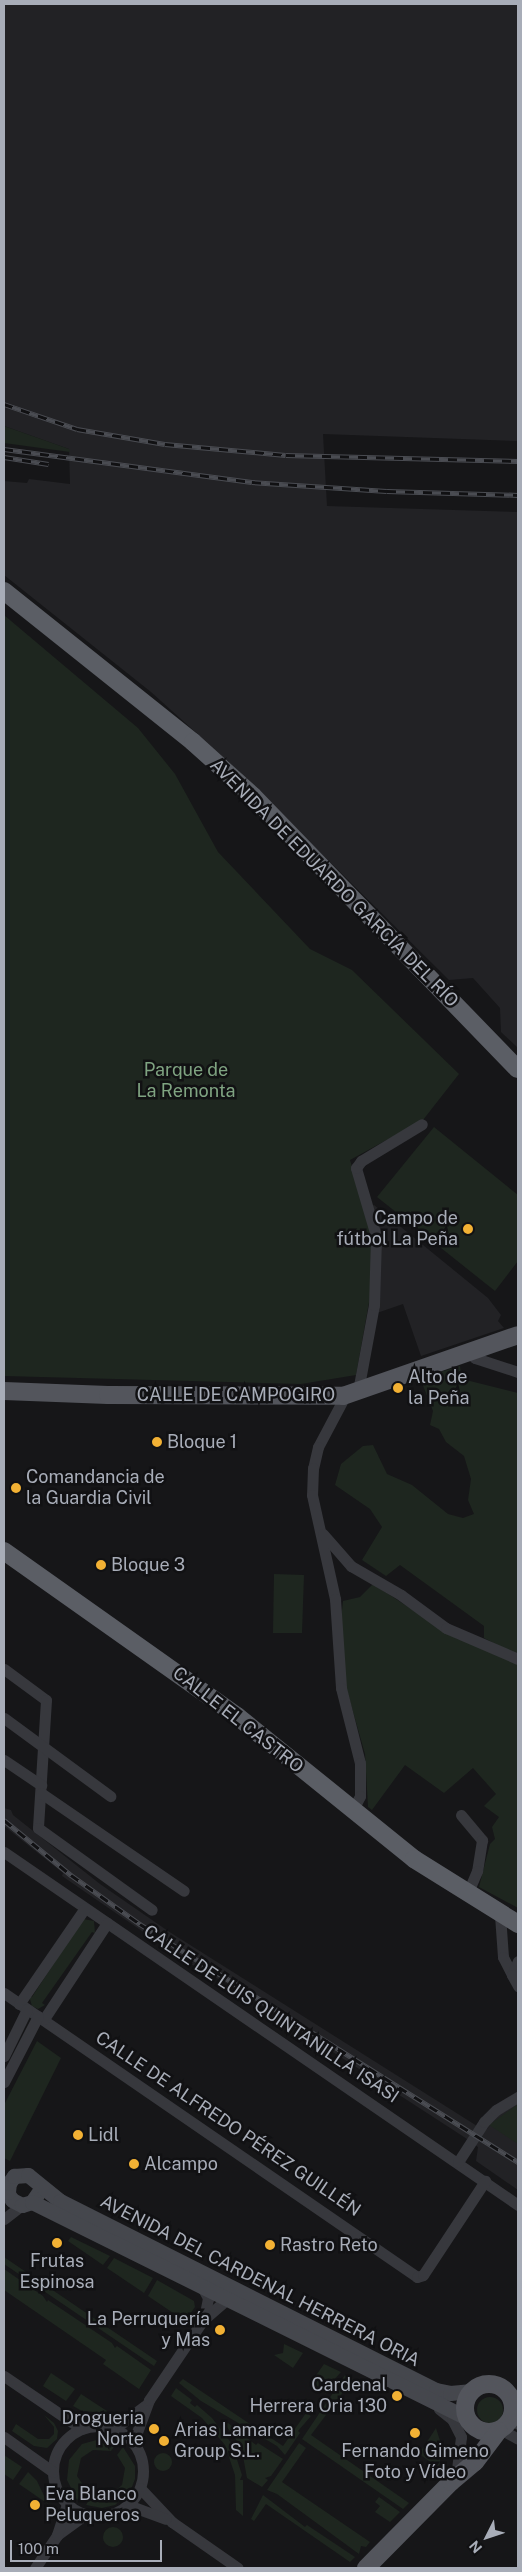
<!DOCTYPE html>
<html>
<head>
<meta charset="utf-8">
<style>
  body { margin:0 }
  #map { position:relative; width:522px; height:2572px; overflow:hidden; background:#161618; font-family:"Public Sans",sans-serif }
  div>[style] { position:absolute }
  .built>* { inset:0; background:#222225 }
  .green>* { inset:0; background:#1e261f }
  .round { border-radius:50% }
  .minor>* { height:11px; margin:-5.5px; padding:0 5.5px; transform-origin:5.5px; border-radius:5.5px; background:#37383d }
  .minor>.ring { margin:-5.5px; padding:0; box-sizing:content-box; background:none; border:11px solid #37383d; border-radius:50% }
  .secondary>* { height:15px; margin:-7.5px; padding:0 7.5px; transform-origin:7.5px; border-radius:7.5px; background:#45474d }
  .primary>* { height:18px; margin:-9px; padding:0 9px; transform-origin:9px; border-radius:9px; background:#53555c }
  .primary>.ring { margin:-9px; padding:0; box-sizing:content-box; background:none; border:18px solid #53555c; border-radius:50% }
  .trunk>* { height:18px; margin:-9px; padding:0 9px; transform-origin:9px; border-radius:9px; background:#5b5e65 }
  .rail>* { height:5px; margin-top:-2.5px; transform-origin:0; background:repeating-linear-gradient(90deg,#111113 0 9px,#4a4c52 0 18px); box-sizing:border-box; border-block:1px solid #4a4c52 }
  .dots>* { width:14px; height:14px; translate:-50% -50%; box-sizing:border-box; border:2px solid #111113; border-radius:50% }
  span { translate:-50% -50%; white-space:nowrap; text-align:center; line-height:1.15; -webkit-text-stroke:5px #111113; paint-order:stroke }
  .street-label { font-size:18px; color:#a8adb8 }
  .park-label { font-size:18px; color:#7fa381 }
  .poi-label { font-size:18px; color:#a8adb8 }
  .right { translate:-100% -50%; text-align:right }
  .left { translate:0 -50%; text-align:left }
  .frame { position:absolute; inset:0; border:5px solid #a8adb8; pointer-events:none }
  .north { position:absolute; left:462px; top:2512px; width:50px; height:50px; -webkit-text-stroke:4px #111113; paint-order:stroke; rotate:229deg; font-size:14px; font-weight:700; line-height:20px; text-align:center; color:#a8adb8 }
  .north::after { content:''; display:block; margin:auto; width:18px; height:22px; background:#a8adb8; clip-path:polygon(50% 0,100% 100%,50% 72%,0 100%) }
  .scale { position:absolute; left:10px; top:2540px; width:152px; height:22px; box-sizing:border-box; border:2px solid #a8adb8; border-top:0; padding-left:6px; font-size:15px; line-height:18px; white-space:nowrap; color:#a8adb8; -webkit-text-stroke:4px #111113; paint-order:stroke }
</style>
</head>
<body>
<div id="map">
  <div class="built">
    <div style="clip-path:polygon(4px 4px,518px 4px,518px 441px,323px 434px,327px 506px,518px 512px,518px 1048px,501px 1032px,500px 1008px,473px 978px,449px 980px,233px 766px,151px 692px,4px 575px,4px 481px,27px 483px,29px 479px,70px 484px,69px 449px,4px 426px)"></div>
    <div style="clip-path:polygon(374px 1205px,488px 1298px,501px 1315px,498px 1321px,504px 1328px,421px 1356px,403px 1304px,374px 1314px,369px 1207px)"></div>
    <div style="clip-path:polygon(4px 1808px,11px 1810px,13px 1815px,100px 1884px,168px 1931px,485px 2131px,500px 2114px,518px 2104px,518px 2190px,476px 2161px,478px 2147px,464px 2137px,228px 1984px,187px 1962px,62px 1876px,63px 1873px,4px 1826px)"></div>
  </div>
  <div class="green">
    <div style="clip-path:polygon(4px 426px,69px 449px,70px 452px,4px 443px)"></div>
    <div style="clip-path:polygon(4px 615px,138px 728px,175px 774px,218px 852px,310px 949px,352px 970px,459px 1074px,423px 1120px,350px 1160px,373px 1237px,371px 1291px,356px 1375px,301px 1384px,4px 1376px)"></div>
    <div style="clip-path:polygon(434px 1127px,518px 1195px,518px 1261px,495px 1291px,377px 1197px)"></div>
    <div style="clip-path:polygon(460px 1366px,462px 1379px,518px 1393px,518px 1656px,484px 1638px,484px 1626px,400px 1565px,386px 1576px,362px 1560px,382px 1527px,370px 1509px,335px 1485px,341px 1464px,363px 1446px,373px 1445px,387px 1474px,412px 1485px,448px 1514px,463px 1518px,474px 1514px,468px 1500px,471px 1479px,464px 1456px,446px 1442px,439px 1429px,430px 1425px,433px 1411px,420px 1378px)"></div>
    <div style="clip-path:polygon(274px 1574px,304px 1575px,302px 1633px,273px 1633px)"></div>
    <div style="clip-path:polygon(373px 1584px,457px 1639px,471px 1641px,518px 1662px,518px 1908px,479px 1887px,490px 1844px,495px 1839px,492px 1827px,499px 1817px,484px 1806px,496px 1794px,473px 1768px,444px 1793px,405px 1765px,372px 1810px,368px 1807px,365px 1754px,346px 1687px,340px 1629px,343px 1601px,360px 1597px)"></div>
    <div style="clip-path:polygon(83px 1919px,94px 1921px,95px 1933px,92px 1932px,42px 2003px,45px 2005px,38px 2009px,32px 2006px,29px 1996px,32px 1997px)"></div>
    <div style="clip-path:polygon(37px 2041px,61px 2058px,10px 2161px,4px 2158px,4px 2105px)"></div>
    <div style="clip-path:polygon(518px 2104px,518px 2144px,489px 2125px)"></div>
    <div style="clip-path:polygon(71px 2237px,110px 2256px,103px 2265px,68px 2241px)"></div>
    <div style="clip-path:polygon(4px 2257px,157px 2361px,154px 2366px,4px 2264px)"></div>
    <div style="clip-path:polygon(114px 2258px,153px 2278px,144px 2293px,107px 2268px)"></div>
    <div style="clip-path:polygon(4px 2269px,43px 2296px,47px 2302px,48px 2300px,112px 2343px,115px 2348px,117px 2346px,151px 2370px,139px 2389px,103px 2364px,106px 2360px,4px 2290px)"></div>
    <div style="clip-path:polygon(157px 2280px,194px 2301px,195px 2307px,185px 2321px,148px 2296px)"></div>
    <div style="clip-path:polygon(284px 2344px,303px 2353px,293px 2368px,274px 2355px,283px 2353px)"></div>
    <div style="clip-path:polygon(324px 2364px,341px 2372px,327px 2388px,326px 2394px,312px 2381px)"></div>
    <div style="clip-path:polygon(51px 2373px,75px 2389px,66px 2401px,43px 2386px)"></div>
    <div style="clip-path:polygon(345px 2375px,353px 2379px,311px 2435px,409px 2503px,403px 2509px,302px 2439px)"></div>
    <div style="clip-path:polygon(183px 2379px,283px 2446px,306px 2413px,311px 2416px,298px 2431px,300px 2433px,285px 2455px,277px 2446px,201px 2401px,179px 2383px)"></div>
    <div style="clip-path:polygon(176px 2388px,192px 2400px,190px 2403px,195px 2407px,197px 2405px,212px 2418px,232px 2444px,242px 2475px,240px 2480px,243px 2480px,243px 2516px,236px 2510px,235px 2475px,225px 2445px,202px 2418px,171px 2396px)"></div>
    <div style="clip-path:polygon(81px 2394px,107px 2411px,107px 2413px,82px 2411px,73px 2406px)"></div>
    <div class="round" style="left:477px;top:2397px;width:26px;height:26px"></div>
    <div style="clip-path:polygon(44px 2415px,54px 2423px,58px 2431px,57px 2439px,47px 2448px,34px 2446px,12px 2431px,16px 2424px,38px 2439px,49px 2439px,54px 2434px,54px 2427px)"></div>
    <div style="clip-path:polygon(228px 2423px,256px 2445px,258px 2443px,283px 2459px,271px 2476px,265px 2478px,268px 2480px,262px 2487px,247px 2478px,243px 2456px,246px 2454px,225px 2424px)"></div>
    <div style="clip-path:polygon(436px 2428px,442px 2447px,439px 2468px,419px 2454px)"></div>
    <div style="clip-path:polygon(100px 2439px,117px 2443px,111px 2451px,93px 2450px,81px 2458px,77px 2476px,86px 2489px,77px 2500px,67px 2480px,69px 2460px,82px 2444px)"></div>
    <div style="clip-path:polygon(299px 2443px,306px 2448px,282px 2482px,370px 2542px,366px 2547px,361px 2546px,359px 2554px,277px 2494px,267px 2490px)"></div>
    <div style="clip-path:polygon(123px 2447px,135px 2466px,135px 2479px,130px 2492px,115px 2505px,102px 2508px,86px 2505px,92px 2495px,110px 2495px,122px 2485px,125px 2468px,117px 2455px)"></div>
    <div class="round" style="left:154px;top:2453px;width:18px;height:18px"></div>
    <div style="clip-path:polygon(4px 2455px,22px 2467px,13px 2480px,4px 2474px)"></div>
    <div style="clip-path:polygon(28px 2472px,37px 2481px,48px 2504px,19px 2484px)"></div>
    <div style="clip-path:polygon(263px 2495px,305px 2527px,307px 2525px,355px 2557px,350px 2562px,266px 2504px,254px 2521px,251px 2519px)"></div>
    <div style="clip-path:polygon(379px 2497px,400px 2512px,390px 2522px,375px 2512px,380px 2506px,375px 2502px)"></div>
    <div class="round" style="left:103px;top:2527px;width:20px;height:20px"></div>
  </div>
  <div class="minor">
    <div style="left:468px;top:1352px;width:9px;rotate:41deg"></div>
    <div style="left:475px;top:1358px;width:45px;rotate:18deg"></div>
    <div style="left:358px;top:1391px;width:87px;rotate:-79.5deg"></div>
    <div style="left:374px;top:1305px;width:69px;rotate:-88.3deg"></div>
    <div style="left:376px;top:1236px;width:71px;rotate:-106.4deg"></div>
    <div style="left:356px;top:1168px;width:9px;rotate:-54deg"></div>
    <div style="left:361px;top:1161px;width:71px;rotate:-31.2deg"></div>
    <div style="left:345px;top:1396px;width:58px;rotate:117.9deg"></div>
    <div style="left:318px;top:1447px;width:22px;rotate:103deg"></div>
    <div style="left:313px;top:1468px;width:27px;rotate:92deg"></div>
    <div style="left:312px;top:1495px;width:107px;rotate:77.5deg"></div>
    <div style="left:335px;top:1599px;width:89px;rotate:86.1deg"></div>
    <div style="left:341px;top:1688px;width:77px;rotate:75.8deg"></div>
    <div style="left:360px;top:1763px;width:33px;rotate:90deg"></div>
    <div style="left:360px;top:1796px;width:18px;rotate:117deg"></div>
    <div style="left:323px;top:1534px;width:43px;rotate:48.8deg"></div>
    <div style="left:351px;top:1566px;width:58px;rotate:30.1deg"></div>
    <div style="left:401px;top:1595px;width:56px;rotate:36.3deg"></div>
    <div style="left:446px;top:1628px;width:78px;rotate:23.3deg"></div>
    <div style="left:4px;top:1669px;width:52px;rotate:36.4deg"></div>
    <div style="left:46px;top:1700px;width:128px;rotate:93.6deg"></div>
    <div style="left:38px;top:1828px;width:140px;rotate:35.7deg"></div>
    <div style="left:4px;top:1718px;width:132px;rotate:36.3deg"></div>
    <div style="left:4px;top:1760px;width:45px;rotate:34deg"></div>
    <div style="left:41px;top:1793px;width:173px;rotate:34.4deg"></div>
    <div style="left:461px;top:1815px;width:33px;rotate:50deg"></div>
    <div style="left:482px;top:1840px;width:31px;rotate:99deg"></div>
    <div style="left:477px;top:1871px;width:26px;rotate:113deg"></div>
    <div style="left:4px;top:1852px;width:624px;rotate:34.48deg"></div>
    <div style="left:500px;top:1915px;width:42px;rotate:85.9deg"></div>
    <div style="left:503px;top:1957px;width:20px;rotate:63deg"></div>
    <div style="left:518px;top:1961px;width:15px;rotate:113deg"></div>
    <div style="left:512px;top:1975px;width:13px;rotate:61deg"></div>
    <div style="left:4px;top:1993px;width:501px;rotate:34.51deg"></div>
    <div style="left:417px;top:2277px;width:6px;rotate:-18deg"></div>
    <div style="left:423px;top:2275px;width:113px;rotate:-56.6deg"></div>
    <div style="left:19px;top:2004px;width:116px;rotate:-55.5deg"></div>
    <div style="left:44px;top:2019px;width:115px;rotate:-56.7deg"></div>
    <div style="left:4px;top:2056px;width:52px;rotate:-63.9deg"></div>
    <div style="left:4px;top:2082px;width:74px;rotate:-62.7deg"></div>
    <div style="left:458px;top:2162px;width:48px;rotate:-57deg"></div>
    <div style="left:484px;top:2122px;width:17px;rotate:-45deg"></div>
    <div style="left:496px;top:2110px;width:26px;rotate:-31deg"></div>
    <div style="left:4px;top:2219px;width:23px;rotate:-38deg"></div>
    <div style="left:202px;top:2287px;width:13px;rotate:61deg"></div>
    <div style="left:208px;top:2298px;width:21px;rotate:101deg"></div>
    <div style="left:4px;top:2376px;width:94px;rotate:34.2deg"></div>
    <div style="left:439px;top:2409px;width:16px;rotate:38deg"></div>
    <div style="left:452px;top:2419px;width:20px;rotate:63deg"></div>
    <div style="left:461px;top:2437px;width:40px;rotate:97.1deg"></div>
    <div style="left:513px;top:2412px;width:13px;rotate:67deg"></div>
    <div class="ring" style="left:53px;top:2426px;width:79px;height:79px"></div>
    <div style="left:114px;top:2429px;width:38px;rotate:-37deg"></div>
    <div style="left:502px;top:2430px;width:18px;rotate:29deg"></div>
    <div style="left:4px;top:2437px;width:60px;rotate:35.5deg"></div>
    <div style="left:133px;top:2443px;width:46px;rotate:-69.6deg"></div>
    <div style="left:149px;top:2400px;width:97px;rotate:-56deg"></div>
    <div style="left:203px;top:2320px;width:32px;rotate:-41deg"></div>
    <div style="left:140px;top:2488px;width:47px;rotate:46.7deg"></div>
    <div style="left:172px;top:2522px;width:80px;rotate:34.9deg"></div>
    <div style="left:128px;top:2505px;width:40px;rotate:20.2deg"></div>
    <div style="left:57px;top:2535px;width:34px;rotate:-36deg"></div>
    <div style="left:35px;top:2568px;width:40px;rotate:-56deg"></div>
    <div style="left:57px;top:2535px;width:32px;rotate:-72deg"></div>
  </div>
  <div class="secondary">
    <div style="left:4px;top:2188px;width:14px;rotate:56deg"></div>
    <div style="left:12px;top:2200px;width:11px;rotate:27deg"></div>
    <div style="left:22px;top:2205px;width:10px;rotate:-17deg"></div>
    <div style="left:32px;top:2202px;width:11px;rotate:-56deg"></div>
    <div style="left:8px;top:2192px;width:9px;rotate:-84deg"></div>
    <div style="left:9px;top:2183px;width:9px;rotate:-54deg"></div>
    <div style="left:14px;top:2176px;width:14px;rotate:-4deg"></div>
    <div style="left:28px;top:2175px;width:41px;rotate:39.1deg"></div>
    <div style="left:60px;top:2201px;width:421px;rotate:26.7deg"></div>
    <div style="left:436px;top:2390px;width:14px;rotate:12deg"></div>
    <div style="left:450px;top:2393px;width:22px;rotate:-5deg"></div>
    <div style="left:32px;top:2202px;width:484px;rotate:26.4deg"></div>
  </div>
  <div class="primary">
    <div style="left:4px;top:1391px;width:104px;rotate:2.2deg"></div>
    <div style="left:108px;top:1395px;width:235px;rotate:0.2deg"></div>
    <div style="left:343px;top:1396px;width:185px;rotate:-19.2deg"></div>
    <div class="ring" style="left:465px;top:2384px;width:30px;height:30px"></div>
    <div style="left:366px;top:2568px;width:121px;rotate:-45.3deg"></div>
    <div style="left:451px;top:2482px;width:31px;rotate:-40deg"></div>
    <div style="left:475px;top:2462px;width:39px;rotate:-53deg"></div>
  </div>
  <div class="trunk">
    <div style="left:4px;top:591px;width:242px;rotate:38.6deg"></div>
    <div style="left:193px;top:742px;width:81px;rotate:42deg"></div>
    <div style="left:253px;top:796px;width:380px;rotate:45.9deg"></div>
    <div style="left:4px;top:1551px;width:286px;rotate:35.3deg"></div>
    <div style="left:237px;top:1716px;width:228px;rotate:38.9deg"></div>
    <div style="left:414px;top:1859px;width:123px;rotate:32deg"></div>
  </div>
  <div class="rail">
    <div style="left:4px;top:404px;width:77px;rotate:18.9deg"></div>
    <div style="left:77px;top:429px;width:89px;rotate:9.7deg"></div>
    <div style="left:165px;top:444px;width:121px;rotate:5.2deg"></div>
    <div style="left:286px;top:455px;width:232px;rotate:1.5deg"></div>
    <div style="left:4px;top:449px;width:250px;rotate:7.6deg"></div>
    <div style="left:252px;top:482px;width:135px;rotate:3.8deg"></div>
    <div style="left:387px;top:491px;width:131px;rotate:1.7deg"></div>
    <div style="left:4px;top:457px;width:45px;rotate:9deg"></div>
    <div style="left:4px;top:1820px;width:87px;rotate:39.4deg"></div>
    <div style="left:71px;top:1875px;width:85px;rotate:35.4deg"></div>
    <div style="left:140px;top:1924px;width:447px;rotate:32.2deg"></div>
  </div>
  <div class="dots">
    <div style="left:468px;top:1229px;background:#f2b134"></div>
    <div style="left:398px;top:1388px;background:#f2b134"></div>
    <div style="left:157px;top:1442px;background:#f2b134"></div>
    <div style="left:16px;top:1488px;background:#f2b134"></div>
    <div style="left:101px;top:1565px;background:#f2b134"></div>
    <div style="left:78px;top:2135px;background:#f2b134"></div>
    <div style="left:134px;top:2164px;background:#f2b134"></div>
    <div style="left:57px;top:2243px;background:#f2b134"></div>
    <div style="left:270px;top:2245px;background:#f2b134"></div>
    <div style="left:220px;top:2330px;background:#f2b134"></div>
    <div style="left:397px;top:2396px;background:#f2b134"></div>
    <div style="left:154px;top:2429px;background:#f2b134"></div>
    <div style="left:415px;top:2433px;background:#f2b134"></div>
    <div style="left:164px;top:2441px;background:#f2b134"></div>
    <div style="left:35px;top:2505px;background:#f2b134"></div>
  </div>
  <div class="street-label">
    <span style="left:334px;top:883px;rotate:45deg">AVENIDA DE EDUARDO GARCÍA DEL RÍO</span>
    <span style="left:236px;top:1395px">CALLE DE CAMPOGIRO</span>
    <span style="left:238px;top:1720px;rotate:38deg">CALLE EL CASTRO</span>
    <span style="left:271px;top:2014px;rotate:34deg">CALLE DE LUIS QUINTANILLA ISASI</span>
    <span style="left:228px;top:2124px;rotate:34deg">CALLE DE ALFREDO PÉREZ GUILLÉN</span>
    <span style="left:260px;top:2281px;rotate:27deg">AVENIDA DEL CARDENAL HERRERA ORIA</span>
  </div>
  <div class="park-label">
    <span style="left:186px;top:1081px">Parque de<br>La Remonta</span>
  </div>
  <div class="poi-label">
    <span class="right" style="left:458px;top:1229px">Campo de<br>fútbol La Peña</span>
    <span class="left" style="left:408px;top:1388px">Alto de<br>la Peña</span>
    <span class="left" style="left:167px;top:1442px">Bloque 1</span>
    <span class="left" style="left:26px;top:1488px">Comandancia de<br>la Guardia Civil</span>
    <span class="left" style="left:111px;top:1565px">Bloque 3</span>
    <span class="left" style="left:88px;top:2135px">Lidl</span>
    <span class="left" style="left:144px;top:2164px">Alcampo</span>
    <span class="left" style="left:280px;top:2245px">Rastro Reto</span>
    <span style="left:57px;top:2272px">Frutas<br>Espinosa</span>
    <span class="right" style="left:210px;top:2330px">La Perruquería<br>y Mas</span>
    <span class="right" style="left:387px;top:2396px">Cardenal<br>Herrera Oria 130</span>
    <span class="right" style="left:144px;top:2429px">Drogueria<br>Norte</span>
    <span class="left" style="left:174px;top:2441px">Arias Lamarca<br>Group S.L.</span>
    <span style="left:415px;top:2462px">Fernando Gimeno<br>Foto y Vídeo</span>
    <span class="left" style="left:45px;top:2505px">Eva Blanco<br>Peluqueros</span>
  </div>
  <div class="frame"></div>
  <div class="north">N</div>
  <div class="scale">100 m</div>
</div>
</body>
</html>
